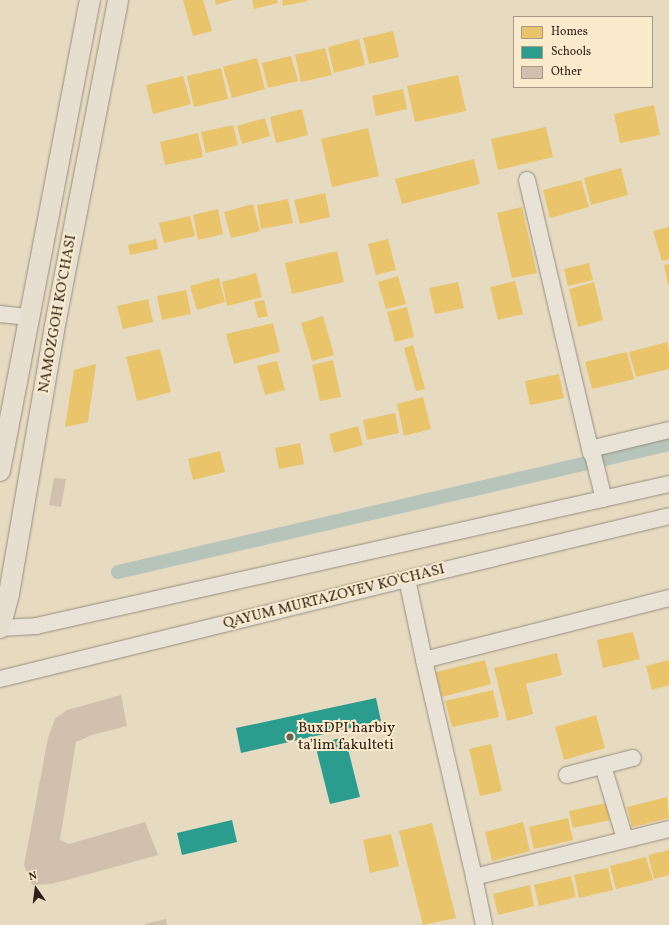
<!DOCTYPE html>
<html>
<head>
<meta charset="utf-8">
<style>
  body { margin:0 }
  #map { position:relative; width:669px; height:925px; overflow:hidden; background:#e6dac0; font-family:Vollkorn,serif }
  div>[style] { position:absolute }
  .homes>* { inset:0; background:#e9c46a }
  .schools>* { inset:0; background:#2a9d8f }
  .canal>* { height:14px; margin:-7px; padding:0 7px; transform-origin:7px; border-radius:7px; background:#b7c4ba }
  .building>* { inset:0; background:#d1c0ad }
  .roads { filter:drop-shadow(0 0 1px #968e7f) drop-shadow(0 0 1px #968e7f) }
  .minor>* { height:16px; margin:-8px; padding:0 8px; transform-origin:8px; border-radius:8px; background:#e9e3d7 }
  .major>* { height:20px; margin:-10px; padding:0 10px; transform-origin:10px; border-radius:10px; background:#e6dfd0 }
  .dots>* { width:11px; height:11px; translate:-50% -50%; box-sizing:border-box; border:2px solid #f9ebcc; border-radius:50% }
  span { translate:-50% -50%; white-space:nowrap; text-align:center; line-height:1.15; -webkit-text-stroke:4px #f9ebcc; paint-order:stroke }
  .street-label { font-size:15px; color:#2e1f18 }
  .poi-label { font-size:15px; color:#2e1f18 }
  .left { translate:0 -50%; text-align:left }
  .legend { position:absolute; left:513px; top:16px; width:140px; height:72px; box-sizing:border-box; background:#f9ebcc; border:1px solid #a89984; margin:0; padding:5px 7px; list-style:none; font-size:12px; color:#2e1f18 }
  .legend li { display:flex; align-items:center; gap:8px; height:20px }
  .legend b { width:20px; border:1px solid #a89984 }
  .north { position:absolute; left:16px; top:869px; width:40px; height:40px; -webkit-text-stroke:3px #f9ebcc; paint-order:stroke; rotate:346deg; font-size:11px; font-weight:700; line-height:16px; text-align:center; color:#2e1f18 }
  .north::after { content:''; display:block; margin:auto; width:14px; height:18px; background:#2e1f18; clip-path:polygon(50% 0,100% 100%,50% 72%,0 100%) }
</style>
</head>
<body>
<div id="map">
  <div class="homes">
    <div style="clip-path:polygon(183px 0,203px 0,212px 31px,193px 36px)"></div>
    <div style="clip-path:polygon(215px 0,232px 0,216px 5px)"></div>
    <div style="clip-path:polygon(252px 0,277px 0,278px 3px,254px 9px)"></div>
    <div style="clip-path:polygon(282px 0,307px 0,308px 1px,283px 6px)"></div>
    <div style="clip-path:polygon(393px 31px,399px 57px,369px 64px,363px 38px)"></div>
    <div style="clip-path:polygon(359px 39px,365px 65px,334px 73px,328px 47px)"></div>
    <div style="clip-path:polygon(325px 48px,332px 75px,301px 82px,295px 55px)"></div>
    <div style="clip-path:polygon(291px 56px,298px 81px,268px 88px,262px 63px)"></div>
    <div style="clip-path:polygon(257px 58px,265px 89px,232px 98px,223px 67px)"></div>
    <div style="clip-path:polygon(221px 68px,228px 99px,194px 107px,187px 76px)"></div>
    <div style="clip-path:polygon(458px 75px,466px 111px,415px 122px,407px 86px)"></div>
    <div style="clip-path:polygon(183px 76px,191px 104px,153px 114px,146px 85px)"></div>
    <div style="clip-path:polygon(403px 89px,407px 109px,376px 116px,372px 96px)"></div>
    <div style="clip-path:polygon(654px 105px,660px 135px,620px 143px,614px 114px)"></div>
    <div style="clip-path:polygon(302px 109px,308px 135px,276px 143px,270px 117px)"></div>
    <div style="clip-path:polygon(265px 118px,270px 136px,242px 144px,237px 126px)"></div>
    <div style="clip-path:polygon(233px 125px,238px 145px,206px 153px,201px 132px)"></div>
    <div style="clip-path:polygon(546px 127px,553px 157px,498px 170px,491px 139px)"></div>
    <div style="clip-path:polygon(368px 128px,379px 176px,332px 187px,321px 139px)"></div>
    <div style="clip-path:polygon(198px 133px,203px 157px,165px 165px,160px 142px)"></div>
    <div style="clip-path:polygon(474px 159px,480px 184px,402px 204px,395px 179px)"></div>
    <div style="clip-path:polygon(621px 168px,628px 195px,591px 205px,584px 178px)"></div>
    <div style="clip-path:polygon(581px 180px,589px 207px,550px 218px,543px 190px)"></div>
    <div style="clip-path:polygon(325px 193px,330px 217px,300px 224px,294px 200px)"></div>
    <div style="clip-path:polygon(288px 199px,293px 223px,261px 229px,257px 205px)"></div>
    <div style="clip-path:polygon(253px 204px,260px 231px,231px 238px,224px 212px)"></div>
    <div style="clip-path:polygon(522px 207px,537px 273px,512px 278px,497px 213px)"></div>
    <div style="clip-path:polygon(218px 209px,223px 234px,198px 240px,193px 215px)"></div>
    <div style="clip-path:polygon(190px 216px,195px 236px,164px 243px,159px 223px)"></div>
    <div style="clip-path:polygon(669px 227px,669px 259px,662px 261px,653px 231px)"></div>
    <div style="clip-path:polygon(156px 239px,158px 249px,130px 255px,128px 245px)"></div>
    <div style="clip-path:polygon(388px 239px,396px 270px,376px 275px,368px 244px)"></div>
    <div style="clip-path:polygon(337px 251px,344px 282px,292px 294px,285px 263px)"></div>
    <div style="clip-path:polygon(589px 263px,593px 280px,568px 286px,564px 269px)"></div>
    <div style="clip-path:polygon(669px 264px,669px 284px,668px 284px,664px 265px)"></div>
    <div style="clip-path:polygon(256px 273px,262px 297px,227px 306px,222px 282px)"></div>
    <div style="clip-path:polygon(398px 276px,406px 304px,386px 309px,378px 282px)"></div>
    <div style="clip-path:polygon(219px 278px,225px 302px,197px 310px,190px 286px)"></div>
    <div style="clip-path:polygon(515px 281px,523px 314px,498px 320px,490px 287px)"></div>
    <div style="clip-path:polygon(458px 282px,464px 308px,435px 314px,429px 288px)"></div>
    <div style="clip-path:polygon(594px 282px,603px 320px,578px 327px,569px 289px)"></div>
    <div style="clip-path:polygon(186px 290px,191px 314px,162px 320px,157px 296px)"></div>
    <div style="clip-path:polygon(148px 299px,153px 322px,123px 329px,117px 306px)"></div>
    <div style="clip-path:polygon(264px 300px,268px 316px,258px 318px,254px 302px)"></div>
    <div style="clip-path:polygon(407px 307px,414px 337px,395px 342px,387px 312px)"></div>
    <div style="clip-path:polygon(323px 316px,334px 355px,312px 361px,301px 323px)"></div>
    <div style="clip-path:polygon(273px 323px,280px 352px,234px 364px,226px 334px)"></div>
    <div style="clip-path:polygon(667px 342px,669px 351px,669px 369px,636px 377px,629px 352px)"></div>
    <div style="clip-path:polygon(413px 345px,425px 389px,416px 391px,404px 348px)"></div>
    <div style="clip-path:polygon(160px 349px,171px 392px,137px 401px,126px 357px)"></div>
    <div style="clip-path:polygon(627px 352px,634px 379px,592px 389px,585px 362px)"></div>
    <div style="clip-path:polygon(333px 360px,341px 397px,320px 401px,312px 365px)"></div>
    <div style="clip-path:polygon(277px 361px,285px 390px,265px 395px,257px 366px)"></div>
    <div style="clip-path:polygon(96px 364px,88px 422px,65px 427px,74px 370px)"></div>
    <div style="clip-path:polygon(559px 374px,564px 398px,530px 405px,525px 381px)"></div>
    <div style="clip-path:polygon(423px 397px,431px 429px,404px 436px,397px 404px)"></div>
    <div style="clip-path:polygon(395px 413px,399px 433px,367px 440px,363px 420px)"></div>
    <div style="clip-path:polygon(358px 426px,363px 445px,334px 453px,329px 434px)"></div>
    <div style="clip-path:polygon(300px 443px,304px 464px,279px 469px,275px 448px)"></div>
    <div style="clip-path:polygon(220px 451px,225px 472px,193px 480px,188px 459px)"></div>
    <div style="clip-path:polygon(633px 632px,640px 659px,603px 668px,597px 640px)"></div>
    <div style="clip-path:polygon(557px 653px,562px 675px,526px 684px,533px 714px,507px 721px,494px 668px)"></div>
    <div style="clip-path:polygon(485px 660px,491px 684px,442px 697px,436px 672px)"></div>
    <div style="clip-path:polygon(669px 660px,669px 685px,652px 690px,646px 666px)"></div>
    <div style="clip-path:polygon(493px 690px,499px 717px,452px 727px,445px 701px)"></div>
    <div style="clip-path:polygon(596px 715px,605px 748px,564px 760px,555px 727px)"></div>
    <div style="clip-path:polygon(491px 744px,502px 791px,480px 796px,469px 749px)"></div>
    <div style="clip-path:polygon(667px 797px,669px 818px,632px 827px,627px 807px)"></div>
    <div style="clip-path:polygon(606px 803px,610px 820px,573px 828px,569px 811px)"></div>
    <div style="clip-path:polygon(568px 818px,573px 840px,534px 849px,529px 827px)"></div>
    <div style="clip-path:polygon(523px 822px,530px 851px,492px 861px,485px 832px)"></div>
    <div style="clip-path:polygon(432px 823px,456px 918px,423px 925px,399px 831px)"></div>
    <div style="clip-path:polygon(391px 834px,399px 866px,370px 873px,363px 840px)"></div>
    <div style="clip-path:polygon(669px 850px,669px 875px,654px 879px,648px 855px)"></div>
    <div style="clip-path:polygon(646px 857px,653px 880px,616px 889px,610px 866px)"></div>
    <div style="clip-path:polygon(608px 868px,613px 890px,579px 898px,574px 875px)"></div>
    <div style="clip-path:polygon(571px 876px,576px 897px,539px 906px,534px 885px)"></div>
    <div style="clip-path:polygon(530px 885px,534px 906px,498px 915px,493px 894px)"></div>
  </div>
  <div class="schools">
    <div style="clip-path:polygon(376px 698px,381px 721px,241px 753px,236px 728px)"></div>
    <div style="clip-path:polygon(345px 737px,360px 797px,330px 804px,315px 744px)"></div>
    <div style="clip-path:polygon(232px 820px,237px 842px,182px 855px,177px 833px)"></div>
  </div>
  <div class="canal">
    <div style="left:118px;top:572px;width:566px;rotate:-13.08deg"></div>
  </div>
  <div class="building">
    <div style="clip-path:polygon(54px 478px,66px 479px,61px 507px,49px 505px)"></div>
    <div style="clip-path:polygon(121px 695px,127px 726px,92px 735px,76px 742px,60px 840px,69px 844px,145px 822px,158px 855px,52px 884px,32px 885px,24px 865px,48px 738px,55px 719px,67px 710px)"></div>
    <div style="clip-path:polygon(166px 919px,167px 925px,145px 925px,145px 924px)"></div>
  </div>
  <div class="roads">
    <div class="minor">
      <div style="left:527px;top:180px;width:280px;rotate:76.8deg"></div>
      <div style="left:591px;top:453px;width:3px;rotate:45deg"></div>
      <div style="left:593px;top:455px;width:45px;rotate:76deg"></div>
      <div style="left:0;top:314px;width:29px;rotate:6deg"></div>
      <div style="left:590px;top:449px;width:81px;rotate:-13.5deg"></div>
      <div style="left:407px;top:579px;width:83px;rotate:78.1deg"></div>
      <div style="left:424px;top:660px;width:223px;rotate:77deg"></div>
      <div style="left:474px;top:877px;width:201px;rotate:-13.8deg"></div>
      <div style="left:0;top:628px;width:36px;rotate:-3deg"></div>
      <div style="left:36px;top:626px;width:649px;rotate:-12.64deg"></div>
      <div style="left:424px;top:660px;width:253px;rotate:-14.2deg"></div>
      <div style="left:0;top:679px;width:419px;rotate:-13.8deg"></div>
      <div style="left:407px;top:579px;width:269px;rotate:-13.5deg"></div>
      <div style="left:603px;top:766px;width:76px;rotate:73.2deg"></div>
      <div style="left:567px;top:775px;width:68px;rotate:-14.4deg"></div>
      <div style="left:474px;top:877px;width:49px;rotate:78.2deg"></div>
    </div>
    <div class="major">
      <div style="left:0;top:471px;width:480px;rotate:-79.2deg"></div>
      <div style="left:0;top:628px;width:35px;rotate:-75deg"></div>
      <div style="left:9px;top:594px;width:268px;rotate:-80.3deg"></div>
      <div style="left:54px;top:330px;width:336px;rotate:-79deg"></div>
    </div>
  </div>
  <div class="dots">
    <div style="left:290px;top:737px;background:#6e6053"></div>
  </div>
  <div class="street-label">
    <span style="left:58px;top:314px;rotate:-80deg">NAMOZGOH KO'CHASI</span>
    <span style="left:334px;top:597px;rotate:-14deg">QAYUM MURTAZOYEV KO'CHASI</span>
  </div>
  <div class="poi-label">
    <span class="left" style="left:298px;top:737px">BuxDPI harbiy<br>ta'lim fakulteti</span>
  </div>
  <ul class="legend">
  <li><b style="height:11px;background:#e9c46a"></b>Homes</li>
  <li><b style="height:11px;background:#2a9d8f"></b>Schools</li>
  <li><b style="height:11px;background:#d1c0ad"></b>Other</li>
  </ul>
  <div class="north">N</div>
</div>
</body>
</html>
